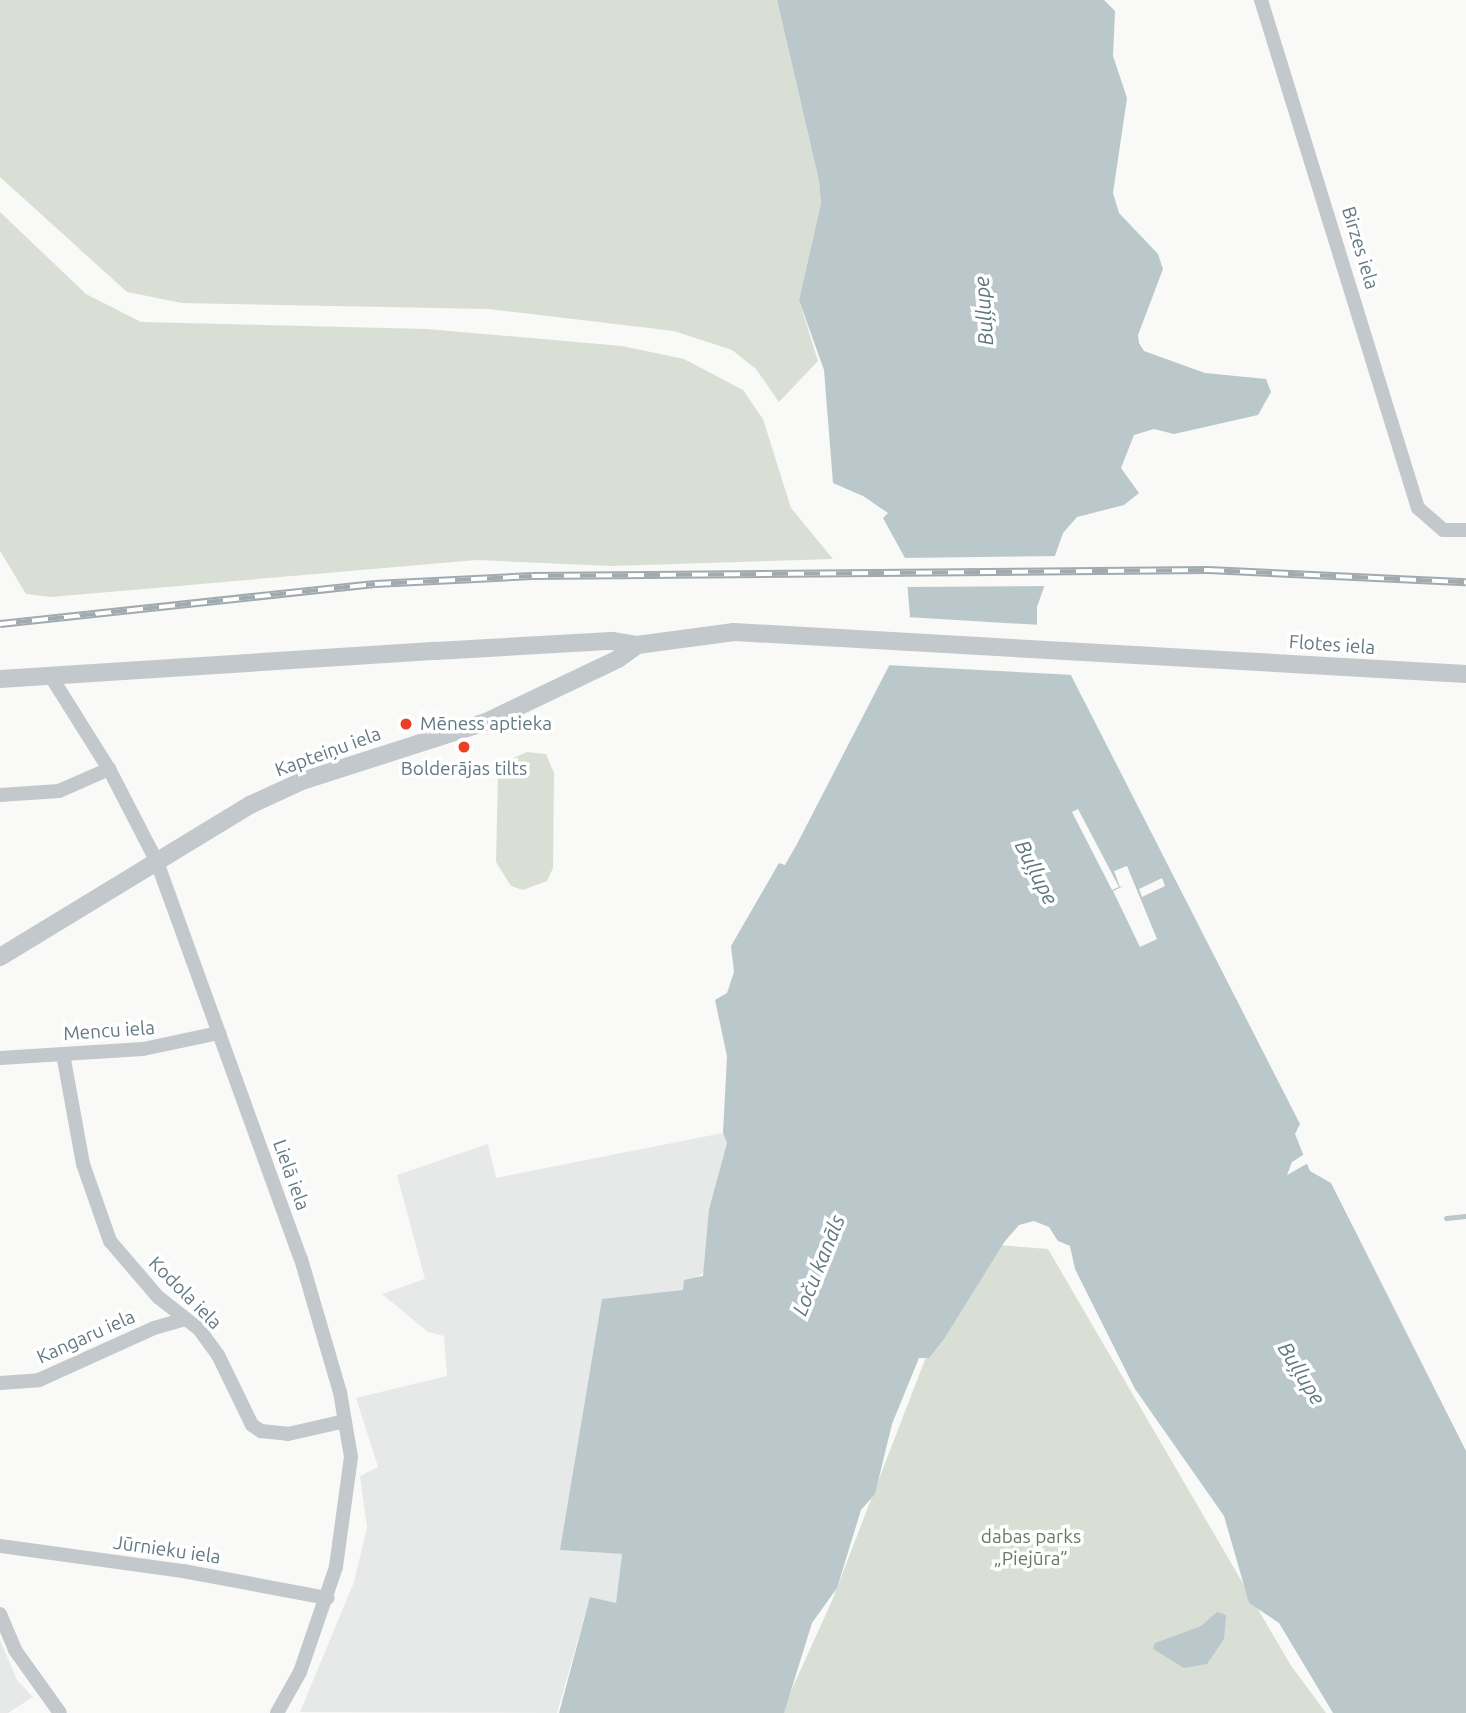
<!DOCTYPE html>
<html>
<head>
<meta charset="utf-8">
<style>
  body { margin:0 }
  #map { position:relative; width:1466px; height:1713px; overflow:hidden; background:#f9f9f7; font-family:Ubuntu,sans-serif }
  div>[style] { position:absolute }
  .built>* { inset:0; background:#e7e9e8 }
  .green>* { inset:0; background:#dadfd6 }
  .water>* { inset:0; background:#bac8cb }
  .pier>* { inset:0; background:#f9f9f7 }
  .stream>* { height:5px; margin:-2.5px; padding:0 2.5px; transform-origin:2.5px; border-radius:2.5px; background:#bac8cb }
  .minor>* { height:14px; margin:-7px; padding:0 7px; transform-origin:7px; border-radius:7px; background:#c2c8cb }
  .tertiary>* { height:18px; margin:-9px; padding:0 9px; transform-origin:9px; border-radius:9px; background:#c2c8cb }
  .rail>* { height:8px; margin-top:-4px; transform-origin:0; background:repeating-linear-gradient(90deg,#fff 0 16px,#a1abaf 0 32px); box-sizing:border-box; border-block:2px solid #a1abaf }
  .dots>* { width:19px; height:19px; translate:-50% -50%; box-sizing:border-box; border:4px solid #fff; border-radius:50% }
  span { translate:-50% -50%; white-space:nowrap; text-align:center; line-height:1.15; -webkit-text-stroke:7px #fff; paint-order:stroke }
  .street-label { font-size:19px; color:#637983 }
  .poi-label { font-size:19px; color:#637983 }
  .left { translate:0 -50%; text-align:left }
  .park-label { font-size:19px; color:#697a62 }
  .water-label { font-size:21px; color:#5e787d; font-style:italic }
</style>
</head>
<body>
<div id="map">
  <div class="built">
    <div style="clip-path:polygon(723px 1133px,727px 1143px,709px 1209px,705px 1271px,683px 1290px,561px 1550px,622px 1554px,616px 1604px,590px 1597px,557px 1713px,300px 1712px,354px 1582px,367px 1527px,360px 1476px,378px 1467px,356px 1398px,447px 1376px,444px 1336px,428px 1332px,382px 1294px,425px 1279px,397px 1175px,488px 1144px,496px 1178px)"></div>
    <div style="clip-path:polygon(0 1640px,17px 1680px,33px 1697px,8px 1713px,0 1713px)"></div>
  </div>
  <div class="green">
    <div style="clip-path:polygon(0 0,777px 0,819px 181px,821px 203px,799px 300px,818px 361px,779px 402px,756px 369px,732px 350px,674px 331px,488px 309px,182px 303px,127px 292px,0 177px)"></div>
    <div style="clip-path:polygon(0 212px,86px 294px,141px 322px,427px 329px,622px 346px,684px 359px,743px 390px,763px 419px,791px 508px,833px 559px,611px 566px,477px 560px,51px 597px,26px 594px,0 551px)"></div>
    <div style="clip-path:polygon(527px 752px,546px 754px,554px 773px,553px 868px,547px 881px,523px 890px,511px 886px,496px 862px,498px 776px,506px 761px)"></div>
    <div style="clip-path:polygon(987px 1244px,1048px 1249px,1290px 1664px,1326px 1713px,781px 1713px,831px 1603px,957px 1277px)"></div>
  </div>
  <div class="water">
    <div style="clip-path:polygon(777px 0,1104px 0,1115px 11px,1113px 56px,1127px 98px,1113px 193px,1119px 213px,1158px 254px,1163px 269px,1138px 335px,1139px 343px,1144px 351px,1205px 373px,1266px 379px,1271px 392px,1258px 415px,1174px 434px,1154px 429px,1134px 435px,1121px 468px,1139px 493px,1124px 505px,1077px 517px,1063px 533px,1037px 607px,1037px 631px,1052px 638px,1300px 1124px,1295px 1134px,1310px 1171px,1331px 1183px,1466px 1451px,1466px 1713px,1333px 1713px,1279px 1623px,1249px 1603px,1224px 1516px,1135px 1389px,1075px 1269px,1070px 1246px,1058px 1241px,1049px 1227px,1034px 1221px,1019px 1225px,1005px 1241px,944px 1339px,929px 1358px,919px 1358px,892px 1424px,875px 1494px,861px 1510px,837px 1588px,812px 1623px,784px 1713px,559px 1713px,590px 1597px,616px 1603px,622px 1554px,560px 1550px,602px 1299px,683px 1290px,684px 1280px,703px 1276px,709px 1209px,727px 1143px,723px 1133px,727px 1056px,715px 1000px,727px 993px,734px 972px,731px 946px,779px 863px,785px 865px,797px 844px,893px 658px,910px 616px,905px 558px,883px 518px,888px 513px,863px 496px,833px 483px,824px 370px,799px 300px,821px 203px,819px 181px)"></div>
    <div style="clip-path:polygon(1217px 1612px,1226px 1615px,1224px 1639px,1207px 1664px,1184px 1668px,1153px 1649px,1155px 1643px,1201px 1626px)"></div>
  </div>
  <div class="pier">
    <div style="clip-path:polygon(1060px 556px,1049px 586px,906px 587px,901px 558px)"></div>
    <div style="clip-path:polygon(906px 617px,1041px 625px,1044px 634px,1055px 636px,1074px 675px,886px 665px)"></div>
    <div style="clip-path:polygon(1078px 809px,1119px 887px,1112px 890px,1072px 812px)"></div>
    <div style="clip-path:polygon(1127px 866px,1157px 939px,1140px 947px,1113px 891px,1124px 886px,1120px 887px,1114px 871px)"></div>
    <div style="clip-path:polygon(1162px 878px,1165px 886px,1142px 897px,1139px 889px)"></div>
    <div style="clip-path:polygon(1306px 1153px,1310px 1162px,1287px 1175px,1292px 1162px)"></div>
  </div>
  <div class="stream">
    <div style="left:1446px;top:1218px;width:20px;rotate:-6deg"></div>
  </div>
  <div class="minor">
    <div style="left:1261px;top:0;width:532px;rotate:72.83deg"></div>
    <div style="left:1418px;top:508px;width:33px;rotate:41deg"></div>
    <div style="left:1443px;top:530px;width:23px"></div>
    <div style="left:50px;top:675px;width:111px;rotate:57.9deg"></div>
    <div style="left:109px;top:769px;width:105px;rotate:62.7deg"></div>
    <div style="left:157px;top:862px;width:422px;rotate:70.1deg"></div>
    <div style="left:301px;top:1259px;width:139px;rotate:73.7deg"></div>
    <div style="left:340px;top:1392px;width:66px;rotate:80.4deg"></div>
    <div style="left:351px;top:1457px;width:111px;rotate:97.8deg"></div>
    <div style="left:336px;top:1567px;width:111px;rotate:108.9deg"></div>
    <div style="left:300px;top:1672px;width:47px;rotate:119.3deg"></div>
    <div style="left:0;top:795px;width:59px;rotate:-3.9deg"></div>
    <div style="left:59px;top:791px;width:55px;rotate:-23.7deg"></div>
    <div style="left:63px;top:1054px;width:112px;rotate:79.7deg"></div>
    <div style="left:83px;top:1164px;width:82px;rotate:70.7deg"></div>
    <div style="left:110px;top:1241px;width:74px;rotate:49.4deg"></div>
    <div style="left:158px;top:1297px;width:52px;rotate:38deg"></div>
    <div style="left:199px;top:1329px;width:32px;rotate:54deg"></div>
    <div style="left:218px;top:1355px;width:78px;rotate:64.1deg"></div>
    <div style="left:252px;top:1425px;width:11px;rotate:34deg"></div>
    <div style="left:261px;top:1431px;width:27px;rotate:6deg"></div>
    <div style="left:288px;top:1434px;width:58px;rotate:-12.8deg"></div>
    <div style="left:0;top:1058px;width:143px;rotate:-3.6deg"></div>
    <div style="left:143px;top:1049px;width:78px;rotate:-11.9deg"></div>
    <div style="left:0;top:1383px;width:39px;rotate:-4deg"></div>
    <div style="left:39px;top:1380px;width:126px;rotate:-24.3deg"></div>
    <div style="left:154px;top:1328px;width:32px;rotate:-16deg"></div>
    <div style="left:0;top:1546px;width:185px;rotate:7.8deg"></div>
    <div style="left:183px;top:1571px;width:147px;rotate:10.6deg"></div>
    <div style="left:0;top:1614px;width:39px;rotate:67deg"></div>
    <div style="left:15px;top:1650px;width:77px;rotate:54.5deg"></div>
  </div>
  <div class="tertiary">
    <div style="left:0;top:679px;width:437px;rotate:-3.7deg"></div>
    <div style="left:436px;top:651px;width:176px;rotate:-3.3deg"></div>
    <div style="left:612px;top:641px;width:25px;rotate:9deg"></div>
    <div style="left:0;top:957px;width:293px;rotate:-31.3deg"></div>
    <div style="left:250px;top:805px;width:57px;rotate:-24.8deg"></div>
    <div style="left:302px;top:781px;width:193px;rotate:-17.8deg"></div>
    <div style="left:486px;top:722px;width:146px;rotate:-25.5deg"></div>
    <div style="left:618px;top:659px;width:24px;rotate:-36deg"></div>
    <div style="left:637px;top:645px;width:98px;rotate:-7.6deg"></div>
    <div style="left:734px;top:632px;width:733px;rotate:3.28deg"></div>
  </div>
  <div class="rail">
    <div style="left:0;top:624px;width:377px;rotate:-6.1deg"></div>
    <div style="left:375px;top:584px;width:157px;rotate:-2.9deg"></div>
    <div style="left:532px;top:576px;width:676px;rotate:-0.51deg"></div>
    <div style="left:1208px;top:570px;width:258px;rotate:2.7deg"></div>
  </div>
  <div class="dots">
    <div style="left:406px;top:724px;background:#eb4025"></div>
    <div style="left:464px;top:747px;background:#eb4025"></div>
  </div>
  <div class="street-label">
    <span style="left:1360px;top:248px;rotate:73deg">Birzes iela</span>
    <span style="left:1332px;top:645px;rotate:4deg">Flotes iela</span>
    <span style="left:328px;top:752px;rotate:-20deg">Kapteiņu iela</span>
    <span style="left:109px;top:1031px;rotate:-4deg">Mencu iela</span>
    <span style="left:291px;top:1175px;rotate:70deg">Lielā iela</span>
    <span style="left:185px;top:1293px;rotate:45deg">Kodola iela</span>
    <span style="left:86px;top:1337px;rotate:-24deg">Kangaru iela</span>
    <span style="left:167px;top:1550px;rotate:8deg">Jūrnieku iela</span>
  </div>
  <div class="poi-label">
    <span class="left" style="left:420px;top:724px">Mēness aptieka</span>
    <span style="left:464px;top:769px">Bolderājas tilts</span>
  </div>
  <div class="park-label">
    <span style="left:1031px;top:1548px">dabas parks<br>„Piejūra”</span>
  </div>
  <div class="water-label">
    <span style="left:983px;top:311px;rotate:-94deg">Buļļupe</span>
    <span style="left:1037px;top:872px;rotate:63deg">Buļļupe</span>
    <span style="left:818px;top:1265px;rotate:-68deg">Loču kanāls</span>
    <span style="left:1302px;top:1373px;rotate:58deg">Buļļupe</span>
  </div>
</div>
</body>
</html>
